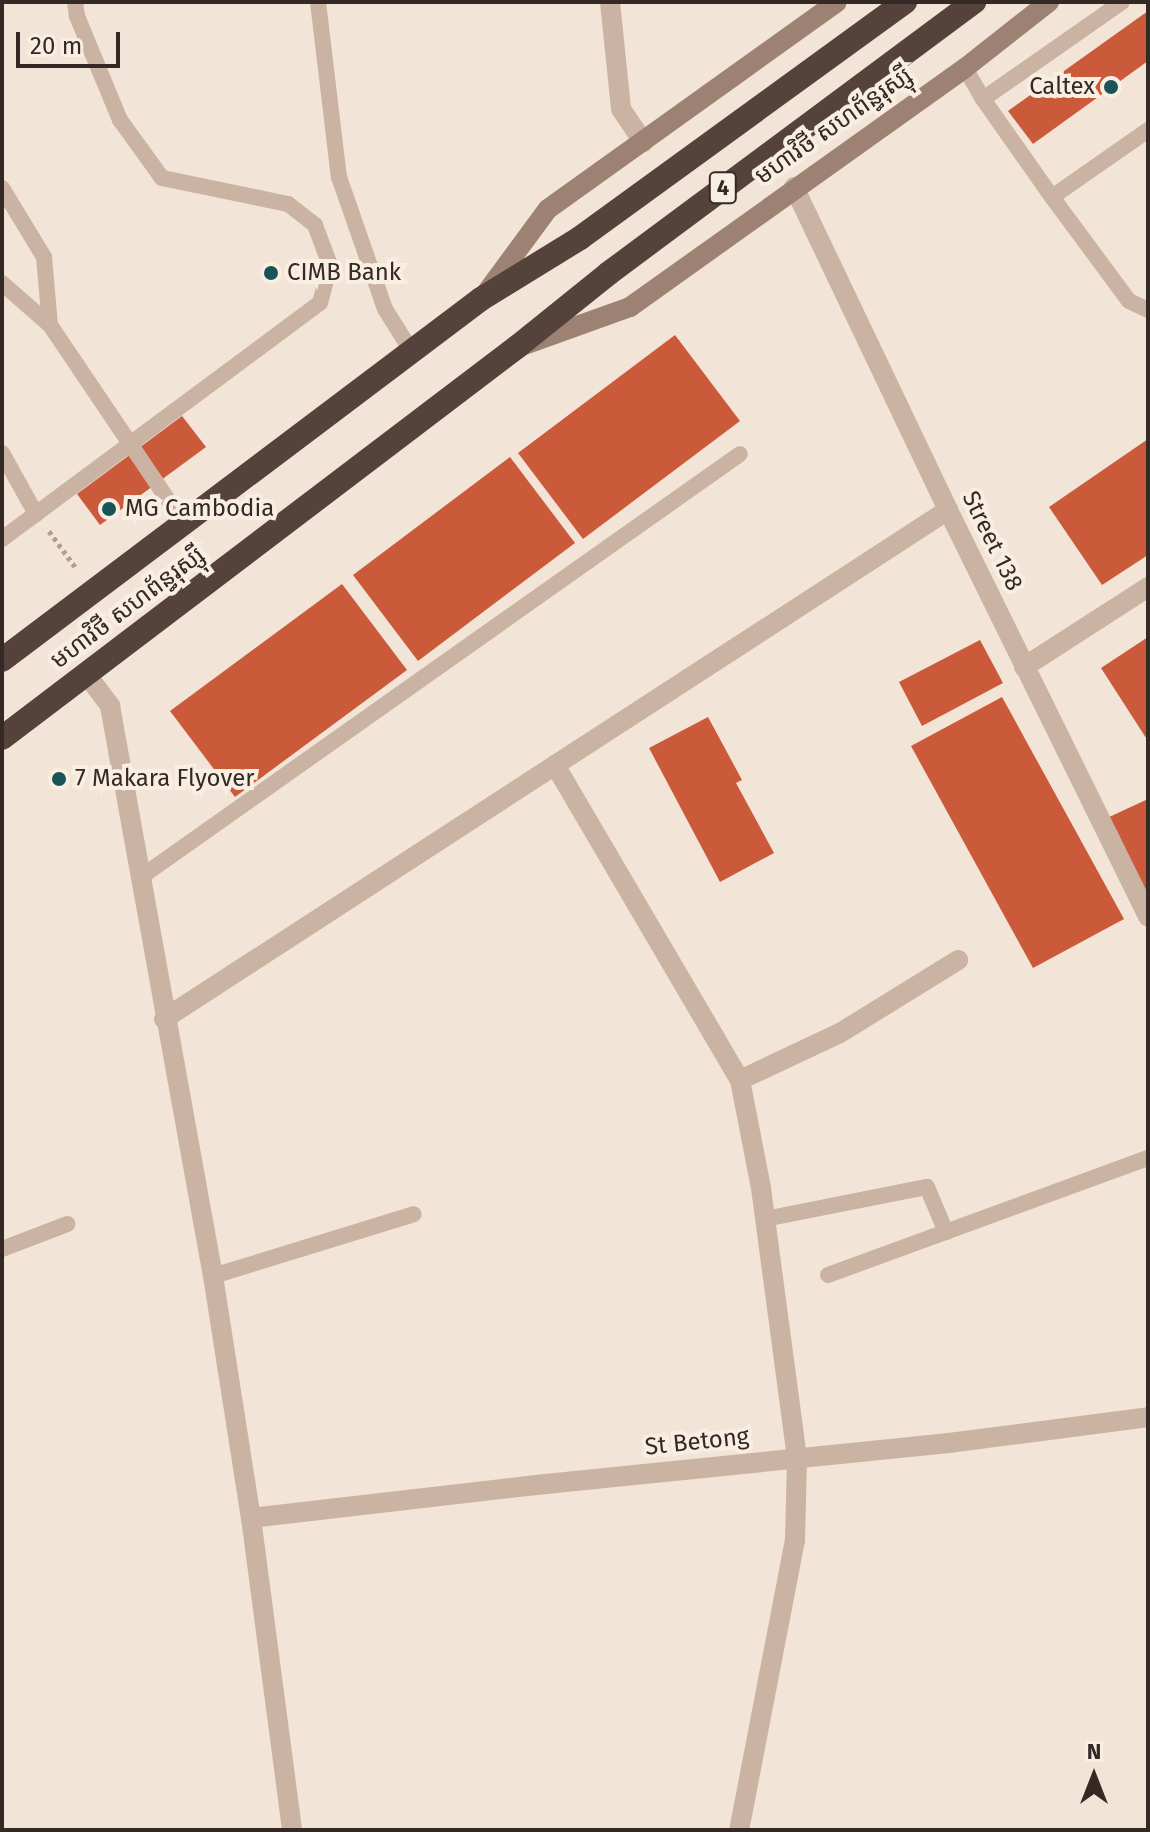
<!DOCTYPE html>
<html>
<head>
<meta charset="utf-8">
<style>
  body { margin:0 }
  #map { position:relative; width:1150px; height:1832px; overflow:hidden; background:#f2e4d6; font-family:"Fira Sans","Noto Sans Khmer",sans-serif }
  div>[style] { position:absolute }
  .building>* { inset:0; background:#cb5a3b }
  .path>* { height:5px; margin-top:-2.5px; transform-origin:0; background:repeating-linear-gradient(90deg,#b59d8c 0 4px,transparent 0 8px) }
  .lane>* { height:16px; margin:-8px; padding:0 8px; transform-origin:8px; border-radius:8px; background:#cab3a2 }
  .street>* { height:20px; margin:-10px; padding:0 10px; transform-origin:10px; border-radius:10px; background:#cab3a2 }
  .secondary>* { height:20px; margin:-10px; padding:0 10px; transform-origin:10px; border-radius:10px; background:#9d8274 }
  .highway>* { height:24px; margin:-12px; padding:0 12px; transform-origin:12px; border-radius:12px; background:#55433b }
  .dots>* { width:22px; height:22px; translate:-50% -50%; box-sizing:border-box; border:4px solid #f9eee2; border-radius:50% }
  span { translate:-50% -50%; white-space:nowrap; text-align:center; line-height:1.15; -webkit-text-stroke:8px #f9eee2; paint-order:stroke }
  .shield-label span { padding:2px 6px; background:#f9eee2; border:2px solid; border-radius:6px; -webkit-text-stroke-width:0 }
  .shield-label { font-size:22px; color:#342925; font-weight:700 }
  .poi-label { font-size:24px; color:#342925 }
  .right { translate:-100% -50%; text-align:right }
  .left { translate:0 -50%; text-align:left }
  .street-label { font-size:24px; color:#342925 }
  .frame { position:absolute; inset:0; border:4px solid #342925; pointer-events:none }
  .north { position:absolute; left:1054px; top:1736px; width:80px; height:80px; -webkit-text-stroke:6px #f9eee2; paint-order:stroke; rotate:0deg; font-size:22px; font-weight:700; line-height:32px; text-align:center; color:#342925 }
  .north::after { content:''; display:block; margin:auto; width:28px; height:36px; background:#342925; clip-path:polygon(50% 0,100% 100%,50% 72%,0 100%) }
  .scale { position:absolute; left:16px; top:32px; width:104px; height:36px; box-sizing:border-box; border:4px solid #342925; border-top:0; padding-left:10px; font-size:24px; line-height:28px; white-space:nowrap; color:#342925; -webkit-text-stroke:6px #f9eee2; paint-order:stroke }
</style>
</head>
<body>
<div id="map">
  <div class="building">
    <div style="clip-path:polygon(1148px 11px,1148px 61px,1033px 144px,1008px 111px)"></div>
    <div style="clip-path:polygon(675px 335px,740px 421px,583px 539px,518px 453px)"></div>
    <div style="clip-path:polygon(182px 416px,206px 447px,100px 525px,77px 494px)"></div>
    <div style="clip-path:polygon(1148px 439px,1148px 555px,1102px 585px,1049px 507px)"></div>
    <div style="clip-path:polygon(510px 457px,575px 543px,418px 661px,353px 575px)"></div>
    <div style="clip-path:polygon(342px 584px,407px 670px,235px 797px,170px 711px)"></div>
    <div style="clip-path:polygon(1148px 637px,1148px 741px,1101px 668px)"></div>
    <div style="clip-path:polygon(980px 640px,1003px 683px,922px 726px,899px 682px)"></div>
    <div style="clip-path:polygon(1002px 697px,1124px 919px,1033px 968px,911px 746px)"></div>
    <div style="clip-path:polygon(708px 717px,742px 780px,736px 783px,774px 853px,720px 882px,649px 748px)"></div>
    <div style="clip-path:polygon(1148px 799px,1148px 904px,1107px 818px)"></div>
  </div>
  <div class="path">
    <div style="left:49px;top:531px;width:46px;rotate:53.9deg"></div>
  </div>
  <div class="lane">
    <div style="left:318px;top:2px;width:176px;rotate:83.2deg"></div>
    <div style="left:339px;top:177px;width:140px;rotate:70.8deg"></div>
    <div style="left:385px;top:309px;width:51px;rotate:57.9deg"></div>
    <div style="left:965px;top:68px;width:36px;rotate:60deg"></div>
    <div style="left:983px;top:99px;width:120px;rotate:54.9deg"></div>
    <div style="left:1052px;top:197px;width:117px;rotate:-34.9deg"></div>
    <div style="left:983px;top:99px;width:169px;rotate:-34.9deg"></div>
    <div style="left:2px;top:188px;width:81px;rotate:58.7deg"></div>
    <div style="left:44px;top:257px;width:68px;rotate:85deg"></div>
    <div style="left:1052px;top:197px;width:129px;rotate:53.5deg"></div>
    <div style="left:1129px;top:301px;width:21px;rotate:25deg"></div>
    <div style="left:2px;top:283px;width:64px;rotate:41.2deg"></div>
    <div style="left:50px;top:325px;width:240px;rotate:56deg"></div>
    <div style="left:2px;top:453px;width:70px;rotate:60.9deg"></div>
    <div style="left:2px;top:539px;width:396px;rotate:-36.6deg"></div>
    <div style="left:320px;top:303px;width:39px;rotate:-75deg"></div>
    <div style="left:330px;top:265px;width:43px;rotate:-110.6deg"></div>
    <div style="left:315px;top:225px;width:34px;rotate:-142deg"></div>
    <div style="left:288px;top:204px;width:129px;rotate:-168.3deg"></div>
    <div style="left:162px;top:178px;width:72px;rotate:-125.9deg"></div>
    <div style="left:120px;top:120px;width:113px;rotate:-112.5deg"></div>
    <div style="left:77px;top:16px;width:14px;rotate:-98deg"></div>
    <div style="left:141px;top:877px;width:733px;rotate:-35.23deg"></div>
    <div style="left:765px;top:1219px;width:165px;rotate:-11.2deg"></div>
    <div style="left:927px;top:1187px;width:49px;rotate:67.1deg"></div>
    <div style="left:2px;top:1249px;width:70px;rotate:-21deg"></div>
    <div style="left:828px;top:1275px;width:341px;rotate:-20.1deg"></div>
    <div style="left:213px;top:1276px;width:210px;rotate:-17.1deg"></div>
  </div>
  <div class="street">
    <div style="left:610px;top:2px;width:108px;rotate:84.1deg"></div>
    <div style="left:621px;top:109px;width:40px;rotate:56deg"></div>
    <div style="left:794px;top:187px;width:358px;rotate:64.5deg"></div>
    <div style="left:948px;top:510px;width:453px;rotate:63.8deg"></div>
    <div style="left:1024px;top:667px;width:148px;rotate:-32.8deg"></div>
    <div style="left:87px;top:675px;width:39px;rotate:53deg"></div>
    <div style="left:110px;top:706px;width:579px;rotate:79.76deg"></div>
    <div style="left:213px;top:1276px;width:245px;rotate:81.1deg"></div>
    <div style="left:251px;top:1518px;width:315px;rotate:82.5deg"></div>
    <div style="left:555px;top:765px;width:365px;rotate:59.6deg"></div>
    <div style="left:740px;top:1080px;width:110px;rotate:79deg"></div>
    <div style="left:761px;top:1188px;width:272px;rotate:82.4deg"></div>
    <div style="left:797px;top:1458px;width:82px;rotate:91.4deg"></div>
    <div style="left:795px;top:1540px;width:295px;rotate:100.9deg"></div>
    <div style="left:164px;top:1019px;width:935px;rotate:-32.99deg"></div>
    <div style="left:740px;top:1080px;width:110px;rotate:-25.2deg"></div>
    <div style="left:840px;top:1033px;width:139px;rotate:-31.7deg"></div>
    <div style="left:251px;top:1518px;width:287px;rotate:-6.6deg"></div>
    <div style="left:536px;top:1485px;width:415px;rotate:-5.8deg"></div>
    <div style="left:949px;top:1443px;width:201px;rotate:-7.4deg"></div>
  </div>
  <div class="secondary">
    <div style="left:486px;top:293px;width:104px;rotate:-53.6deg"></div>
    <div style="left:548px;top:209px;width:355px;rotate:-35.6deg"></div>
    <div style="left:524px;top:345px;width:113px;rotate:-19.7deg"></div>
    <div style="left:630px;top:307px;width:412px;rotate:-35.5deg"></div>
    <div style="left:965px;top:68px;width:107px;rotate:-38.2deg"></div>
  </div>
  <div class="highway">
    <div style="left:2px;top:660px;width:600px;rotate:-37deg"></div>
    <div style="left:481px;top:299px;width:116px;rotate:-31.6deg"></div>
    <div style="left:580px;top:238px;width:402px;rotate:-36deg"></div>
    <div style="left:2px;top:738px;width:647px;rotate:-37.21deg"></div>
    <div style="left:517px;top:347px;width:118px;rotate:-38.8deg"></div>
    <div style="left:609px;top:273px;width:455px;rotate:-36.6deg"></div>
  </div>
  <div class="dots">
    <div style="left:1111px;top:87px;background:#195457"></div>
    <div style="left:271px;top:273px;background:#195457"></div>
    <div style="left:109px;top:509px;background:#195457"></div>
    <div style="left:59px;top:779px;background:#195457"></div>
  </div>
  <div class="shield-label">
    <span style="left:723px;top:188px">4</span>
  </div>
  <div class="poi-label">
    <span class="right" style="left:1095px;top:87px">Caltex</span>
    <span class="left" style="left:287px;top:273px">CIMB Bank</span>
    <span class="left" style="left:125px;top:509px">MG Cambodia</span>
    <span class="left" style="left:75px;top:779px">7 Makara Flyover</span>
  </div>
  <div class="street-label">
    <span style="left:834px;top:126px;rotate:-35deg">មហាវិថី សហព័ន្ធរុស្ស៊ី</span>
    <span style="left:992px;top:541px;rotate:64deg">Street 138</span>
    <span style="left:128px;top:608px;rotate:-37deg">មហាវិថី សហព័ន្ធរុស្ស៊ី</span>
    <span style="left:697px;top:1442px;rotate:-6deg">St Betong</span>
  </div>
  <div class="frame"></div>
  <div class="north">N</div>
  <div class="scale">20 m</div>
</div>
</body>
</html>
